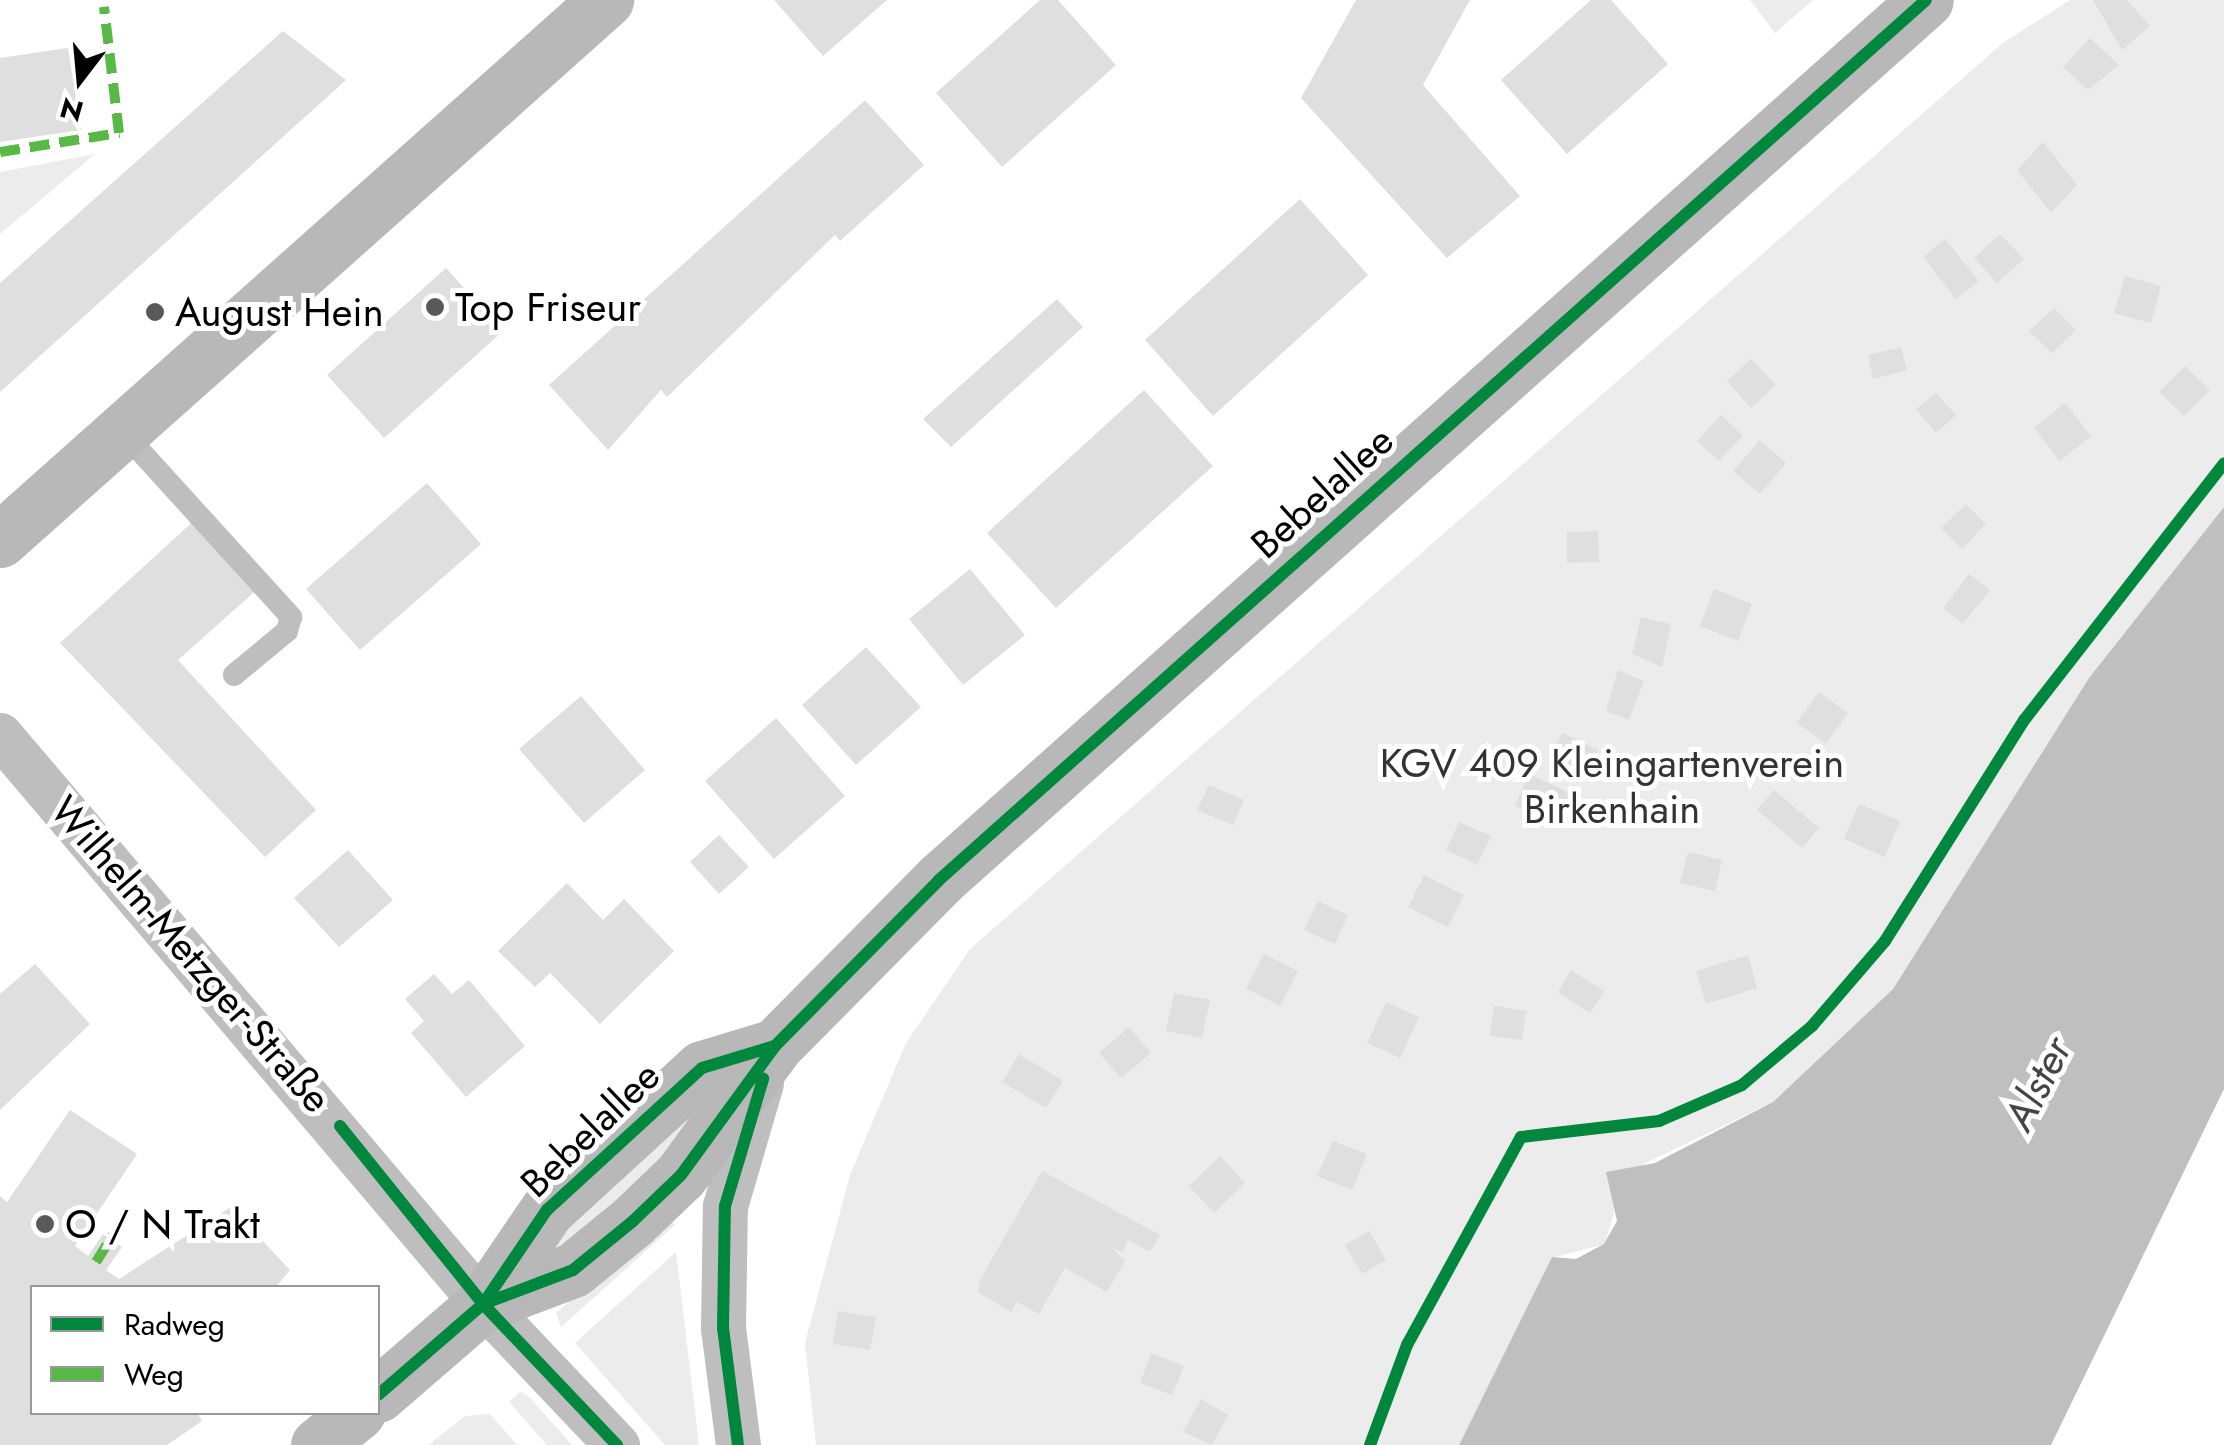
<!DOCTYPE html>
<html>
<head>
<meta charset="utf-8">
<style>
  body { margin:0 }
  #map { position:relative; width:2224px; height:1445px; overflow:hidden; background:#fff; font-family:Jost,sans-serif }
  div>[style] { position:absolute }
  .green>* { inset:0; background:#ececec }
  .water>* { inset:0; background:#bfbfbf }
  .building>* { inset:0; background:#dfdfdf }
  .lane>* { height:22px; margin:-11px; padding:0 11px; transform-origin:11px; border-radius:11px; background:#bebebe }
  .street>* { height:45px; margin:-22.5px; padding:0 22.5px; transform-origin:22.5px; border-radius:22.5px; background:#bebebe }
  .secondary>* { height:55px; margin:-27.5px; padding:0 27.5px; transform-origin:27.5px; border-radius:27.5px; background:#b8b8b8 }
  .quiet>* { height:10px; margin-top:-5px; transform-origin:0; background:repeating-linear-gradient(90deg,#58b947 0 20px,transparent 0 30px) }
  .cycleway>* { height:12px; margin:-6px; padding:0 6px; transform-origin:6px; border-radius:6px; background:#00873e }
  .dots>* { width:28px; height:28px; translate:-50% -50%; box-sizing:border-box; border:5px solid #fff; border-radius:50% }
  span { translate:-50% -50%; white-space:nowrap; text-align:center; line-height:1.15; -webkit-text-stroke:10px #fff; paint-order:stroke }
  .poi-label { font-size:40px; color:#000 }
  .left { translate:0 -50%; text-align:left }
  .street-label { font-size:40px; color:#000 }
  .park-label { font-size:40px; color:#333 }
  .water-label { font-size:42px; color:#444; font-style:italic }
  .legend { position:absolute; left:30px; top:1285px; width:350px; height:130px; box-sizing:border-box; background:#fff; border:2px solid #999; margin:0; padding:12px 18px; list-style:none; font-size:30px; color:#000 }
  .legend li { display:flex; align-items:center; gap:20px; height:50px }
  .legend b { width:50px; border:2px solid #999 }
  .north { position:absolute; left:30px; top:30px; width:100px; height:100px; -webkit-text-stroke:8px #fff; paint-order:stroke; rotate:196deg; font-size:28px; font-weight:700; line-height:40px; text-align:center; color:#000 }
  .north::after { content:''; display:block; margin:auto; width:35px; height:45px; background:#000; clip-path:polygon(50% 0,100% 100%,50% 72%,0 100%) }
</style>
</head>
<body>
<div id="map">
  <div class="green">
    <div style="clip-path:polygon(1750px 0,1813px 0,1775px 33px)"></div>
    <div style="clip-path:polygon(2070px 0,2224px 0,2224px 507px,2089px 678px,1893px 989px,1773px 1102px,1625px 1173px,1605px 1244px,1552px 1258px,1459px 1445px,816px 1445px,805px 1343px,850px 1175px,906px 1043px,970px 949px,2004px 42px)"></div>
    <div style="clip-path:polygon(95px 154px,0 234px,0 172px)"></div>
    <div style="clip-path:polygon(712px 1081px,690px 1148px,552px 1255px,540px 1250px)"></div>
    <div style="clip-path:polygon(666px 1213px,675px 1225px,561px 1327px,556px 1313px)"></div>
    <div style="clip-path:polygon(676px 1252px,699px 1445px,665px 1445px,575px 1343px)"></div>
    <div style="clip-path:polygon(521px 1391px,530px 1398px,572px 1445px,547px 1445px,509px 1402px)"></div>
    <div style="clip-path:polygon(490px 1414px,517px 1445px,428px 1445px,465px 1416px)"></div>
  </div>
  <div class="water">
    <div style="clip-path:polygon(2224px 507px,2224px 1089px,2051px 1445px,1459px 1445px,1552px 1257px,1576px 1259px,1604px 1244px,1617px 1221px,1606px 1172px,1655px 1163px,1773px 1102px,1893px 989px,2089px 678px)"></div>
  </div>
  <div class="building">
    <div style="clip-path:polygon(774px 0,887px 0,823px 56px)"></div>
    <div style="clip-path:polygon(1040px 0,1058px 0,1116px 65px,1002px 167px,936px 93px)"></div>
    <div style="clip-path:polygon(1356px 0,1470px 0,1423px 85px,1520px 196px,1447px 258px,1301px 98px)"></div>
    <div style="clip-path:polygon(1591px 0,1611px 0,1668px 64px,1567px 154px,1501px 80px)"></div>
    <div style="clip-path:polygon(2093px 0,2127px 0,2150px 26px,2122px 50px)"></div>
    <div style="clip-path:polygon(283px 31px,346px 80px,0 392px,0 283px)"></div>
    <div style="clip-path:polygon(2090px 38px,2119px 65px,2088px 90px,2063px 67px)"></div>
    <div style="clip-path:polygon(68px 48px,81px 130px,0 142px,0 58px)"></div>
    <div style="clip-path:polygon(865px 100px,924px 165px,840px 241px,835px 235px,667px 397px,661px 390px,608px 450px,549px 385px)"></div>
    <div style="clip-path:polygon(2043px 142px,2077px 185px,2051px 213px,2017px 170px)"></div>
    <div style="clip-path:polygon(1300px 199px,1368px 275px,1213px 416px,1145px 340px)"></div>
    <div style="clip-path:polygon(2000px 234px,2024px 259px,1997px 283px,1974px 258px)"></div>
    <div style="clip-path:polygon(1945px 239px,1979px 281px,1956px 299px,1923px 257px)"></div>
    <div style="clip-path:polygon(446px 268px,503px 331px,384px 438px,327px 375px)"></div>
    <div style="clip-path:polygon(2125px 276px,2161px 286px,2151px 323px,2114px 313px)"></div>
    <div style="clip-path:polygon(1057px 299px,1083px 327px,951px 447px,923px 419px)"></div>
    <div style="clip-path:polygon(2054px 308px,2076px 330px,2052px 353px,2029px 331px)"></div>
    <div style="clip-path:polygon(1901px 347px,1907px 370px,1873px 379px,1868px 355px)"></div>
    <div style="clip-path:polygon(1751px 359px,1776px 385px,1751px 408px,1727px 381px)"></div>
    <div style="clip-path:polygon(2185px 366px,2210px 390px,2184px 416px,2159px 392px)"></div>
    <div style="clip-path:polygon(1144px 390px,1213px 466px,1056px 608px,987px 533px)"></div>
    <div style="clip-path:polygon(1936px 393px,1956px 415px,1936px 433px,1916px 409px)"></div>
    <div style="clip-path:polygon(2065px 403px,2091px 436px,2060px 461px,2034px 428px)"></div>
    <div style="clip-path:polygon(1721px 415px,1743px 436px,1719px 461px,1697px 441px)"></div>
    <div style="clip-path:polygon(1760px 440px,1786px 463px,1760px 494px,1733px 471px)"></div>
    <div style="clip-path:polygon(427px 483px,481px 544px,360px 650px,306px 589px)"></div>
    <div style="clip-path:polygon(1966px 504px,1986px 524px,1962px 549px,1941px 528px)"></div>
    <div style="clip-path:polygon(197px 518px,260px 587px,178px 660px,316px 810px,265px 857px,60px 643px)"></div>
    <div style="clip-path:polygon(1598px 531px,1599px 562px,1567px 563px,1567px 532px)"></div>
    <div style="clip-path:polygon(970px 569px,1025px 635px,963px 685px,909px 619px)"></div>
    <div style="clip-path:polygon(1969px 574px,1990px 590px,1963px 624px,1943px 608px)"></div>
    <div style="clip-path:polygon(1714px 589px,1752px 604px,1738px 641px,1700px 626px)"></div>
    <div style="clip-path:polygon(1641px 617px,1671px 624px,1662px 667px,1632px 654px)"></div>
    <div style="clip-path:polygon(866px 647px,921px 707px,856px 765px,802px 705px)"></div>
    <div style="clip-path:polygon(1618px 670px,1644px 681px,1629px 720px,1606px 711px)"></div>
    <div style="clip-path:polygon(1819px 692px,1848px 713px,1826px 744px,1797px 723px)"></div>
    <div style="clip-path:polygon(581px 696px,645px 770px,584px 823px,519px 749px)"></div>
    <div style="clip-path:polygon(776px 718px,845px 796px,774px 859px,705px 781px)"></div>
    <div style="clip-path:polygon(1562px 733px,1598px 750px,1587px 774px,1550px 757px)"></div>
    <div style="clip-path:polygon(1529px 774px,1574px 795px,1560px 826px,1515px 806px)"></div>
    <div style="clip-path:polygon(1209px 785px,1244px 800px,1233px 825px,1197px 810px)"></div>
    <div style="clip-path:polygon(1774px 790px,1819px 828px,1802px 848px,1757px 810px)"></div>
    <div style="clip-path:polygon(1859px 804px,1900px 821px,1885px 857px,1844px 839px)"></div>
    <div style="clip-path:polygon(1459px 822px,1491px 836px,1477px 865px,1446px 850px)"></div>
    <div style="clip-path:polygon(719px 835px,749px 867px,719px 894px,690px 862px)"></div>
    <div style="clip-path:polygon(348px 850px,393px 900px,339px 947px,294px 898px)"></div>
    <div style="clip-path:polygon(1688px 852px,1722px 860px,1715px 891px,1680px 883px)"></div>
    <div style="clip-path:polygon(1424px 875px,1464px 895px,1448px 927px,1408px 907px)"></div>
    <div style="clip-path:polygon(567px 883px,603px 920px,624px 899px,674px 951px,600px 1024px,550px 973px,535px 987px,498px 951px)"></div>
    <div style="clip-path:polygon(1318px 901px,1348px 915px,1335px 944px,1304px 930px)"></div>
    <div style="clip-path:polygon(1264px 954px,1298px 971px,1280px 1006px,1246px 988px)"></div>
    <div style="clip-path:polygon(1748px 955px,1757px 988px,1706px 1004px,1696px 971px)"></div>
    <div style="clip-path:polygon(35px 964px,90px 1024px,0 1110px,0 994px)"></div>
    <div style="clip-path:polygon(1571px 970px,1604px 991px,1590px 1013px,1558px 992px)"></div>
    <div style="clip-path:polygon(434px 974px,452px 994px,469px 980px,525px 1046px,466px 1097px,411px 1033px,424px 1021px,405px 999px)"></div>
    <div style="clip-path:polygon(1174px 993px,1210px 1000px,1202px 1038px,1166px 1031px)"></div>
    <div style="clip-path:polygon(1386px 1002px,1419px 1017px,1400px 1058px,1367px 1043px)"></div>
    <div style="clip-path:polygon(1494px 1006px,1526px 1011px,1522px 1040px,1490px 1036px)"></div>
    <div style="clip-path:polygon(1129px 1027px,1151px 1053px,1121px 1078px,1099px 1053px)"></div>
    <div style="clip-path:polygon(1019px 1054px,1063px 1081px,1046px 1108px,1002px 1082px)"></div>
    <div style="clip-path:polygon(70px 1110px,137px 1154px,75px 1246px,88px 1256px,103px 1234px,122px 1247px,106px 1270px,119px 1279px,231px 1207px,290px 1270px,275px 1288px,32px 1288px,32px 1412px,197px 1412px,202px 1421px,167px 1445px,0 1445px,0 1196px,7px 1202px)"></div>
    <div style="clip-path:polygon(1333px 1141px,1367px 1154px,1352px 1190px,1317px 1176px)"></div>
    <div style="clip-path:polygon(1220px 1156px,1245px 1183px,1214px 1213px,1189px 1186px)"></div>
    <div style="clip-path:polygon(1042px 1171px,1160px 1235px,1150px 1252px,1128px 1240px,1122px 1253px,1110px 1246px,1125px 1261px,1107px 1292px,1065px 1268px,1039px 1314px,1017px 1302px,1011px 1312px,978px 1292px,980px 1280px)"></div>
    <div style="clip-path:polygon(1369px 1231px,1386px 1260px,1362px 1274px,1345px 1245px)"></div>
    <div style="clip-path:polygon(838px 1311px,876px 1317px,870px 1350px,833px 1344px)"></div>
    <div style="clip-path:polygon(1151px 1353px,1184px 1366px,1172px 1395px,1140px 1383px)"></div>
    <div style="clip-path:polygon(1201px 1399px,1228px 1415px,1212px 1445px,1183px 1432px)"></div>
  </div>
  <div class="lane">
    <div style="left:121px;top:430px;width:253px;rotate:47.7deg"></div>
    <div style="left:291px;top:617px;width:15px;rotate:106deg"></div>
    <div style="left:287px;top:631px;width:69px;rotate:140.3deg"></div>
  </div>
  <div class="street">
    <div style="left:0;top:735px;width:746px;rotate:49.67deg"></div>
    <div style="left:483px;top:1304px;width:195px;rotate:46.5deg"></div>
    <div style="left:738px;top:1445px;width:118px;rotate:-97.3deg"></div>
    <div style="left:723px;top:1328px;width:122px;rotate:-89.1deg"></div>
    <div style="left:725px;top:1206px;width:128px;rotate:-73.7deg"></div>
  </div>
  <div class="secondary">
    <div style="left:0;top:540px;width:812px;rotate:-41.7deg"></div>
    <div style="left:483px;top:1304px;width:96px;rotate:-20.7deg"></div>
    <div style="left:573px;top:1270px;width:77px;rotate:-39.2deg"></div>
    <div style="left:633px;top:1221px;width:66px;rotate:-43.8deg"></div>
    <div style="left:681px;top:1175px;width:160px;rotate:-53.9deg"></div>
    <div style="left:775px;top:1046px;width:233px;rotate:-45.3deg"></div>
    <div style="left:939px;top:880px;width:1322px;rotate:-41.72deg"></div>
    <div style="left:378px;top:1395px;width:139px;rotate:-40.9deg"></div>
    <div style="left:483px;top:1304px;width:114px;rotate:-55.8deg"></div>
    <div style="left:547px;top:1210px;width:210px;rotate:-42.5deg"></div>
    <div style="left:702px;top:1068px;width:76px;rotate:-16.8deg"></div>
    <div style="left:318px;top:1445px;width:52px;rotate:-39.5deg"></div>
  </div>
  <div class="quiet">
    <div style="left:0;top:152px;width:121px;rotate:-9.1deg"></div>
    <div style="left:119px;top:133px;width:127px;rotate:-96.8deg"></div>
    <div style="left:96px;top:1262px;width:32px;rotate:-58deg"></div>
  </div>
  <div class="cycleway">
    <div style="left:340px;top:1126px;width:228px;rotate:51.2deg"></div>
    <div style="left:483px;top:1304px;width:195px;rotate:46.5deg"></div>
    <div style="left:483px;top:1304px;width:96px;rotate:-20.7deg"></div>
    <div style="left:573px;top:1270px;width:77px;rotate:-39.2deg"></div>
    <div style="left:633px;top:1221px;width:66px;rotate:-43.8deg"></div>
    <div style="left:681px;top:1175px;width:160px;rotate:-53.9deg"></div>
    <div style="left:775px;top:1046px;width:233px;rotate:-45.3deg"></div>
    <div style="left:939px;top:880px;width:1322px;rotate:-41.72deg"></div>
    <div style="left:378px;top:1395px;width:139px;rotate:-40.9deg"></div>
    <div style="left:483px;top:1304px;width:114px;rotate:-55.8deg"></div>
    <div style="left:547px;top:1210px;width:210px;rotate:-42.5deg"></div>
    <div style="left:702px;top:1068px;width:76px;rotate:-16.8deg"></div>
    <div style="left:738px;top:1445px;width:118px;rotate:-97.3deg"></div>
    <div style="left:723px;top:1328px;width:122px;rotate:-89.1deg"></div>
    <div style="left:725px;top:1206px;width:133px;rotate:-73.3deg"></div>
    <div style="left:1370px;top:1445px;width:107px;rotate:-69.7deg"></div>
    <div style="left:1407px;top:1345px;width:237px;rotate:-61.3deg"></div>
    <div style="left:1521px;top:1137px;width:139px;rotate:-6.6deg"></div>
    <div style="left:1659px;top:1121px;width:90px;rotate:-23.4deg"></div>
    <div style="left:1742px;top:1085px;width:92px;rotate:-40.1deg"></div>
    <div style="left:1812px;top:1026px;width:112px;rotate:-49.3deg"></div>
    <div style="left:1885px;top:941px;width:262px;rotate:-57.8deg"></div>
    <div style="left:2025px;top:719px;width:324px;rotate:-52.1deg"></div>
  </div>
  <div class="dots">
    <div style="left:435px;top:307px;background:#595959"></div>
    <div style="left:155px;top:312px;background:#595959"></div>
    <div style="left:45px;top:1224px;background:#595959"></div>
  </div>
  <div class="poi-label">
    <span class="left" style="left:455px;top:307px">Top Friseur</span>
    <span class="left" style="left:175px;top:312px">August Hein</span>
    <span class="left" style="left:65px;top:1224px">O / N Trakt</span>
  </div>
  <div class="street-label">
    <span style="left:1322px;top:492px;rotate:-42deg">Bebelallee</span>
    <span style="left:191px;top:954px;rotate:49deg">Wilhelm-Metzger-Straße</span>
    <span style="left:590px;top:1129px;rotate:-44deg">Bebelallee</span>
  </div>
  <div class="park-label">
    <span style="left:1612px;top:786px">KGV 409 Kleingartenverein<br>Birkenhain</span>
  </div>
  <div class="water-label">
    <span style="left:2038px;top:1084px;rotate:-63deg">Alster</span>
  </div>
  <ul class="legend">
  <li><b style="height:12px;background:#00873e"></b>Radweg</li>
  <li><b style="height:12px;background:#58b947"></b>Weg</li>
  </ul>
  <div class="north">N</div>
</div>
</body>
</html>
